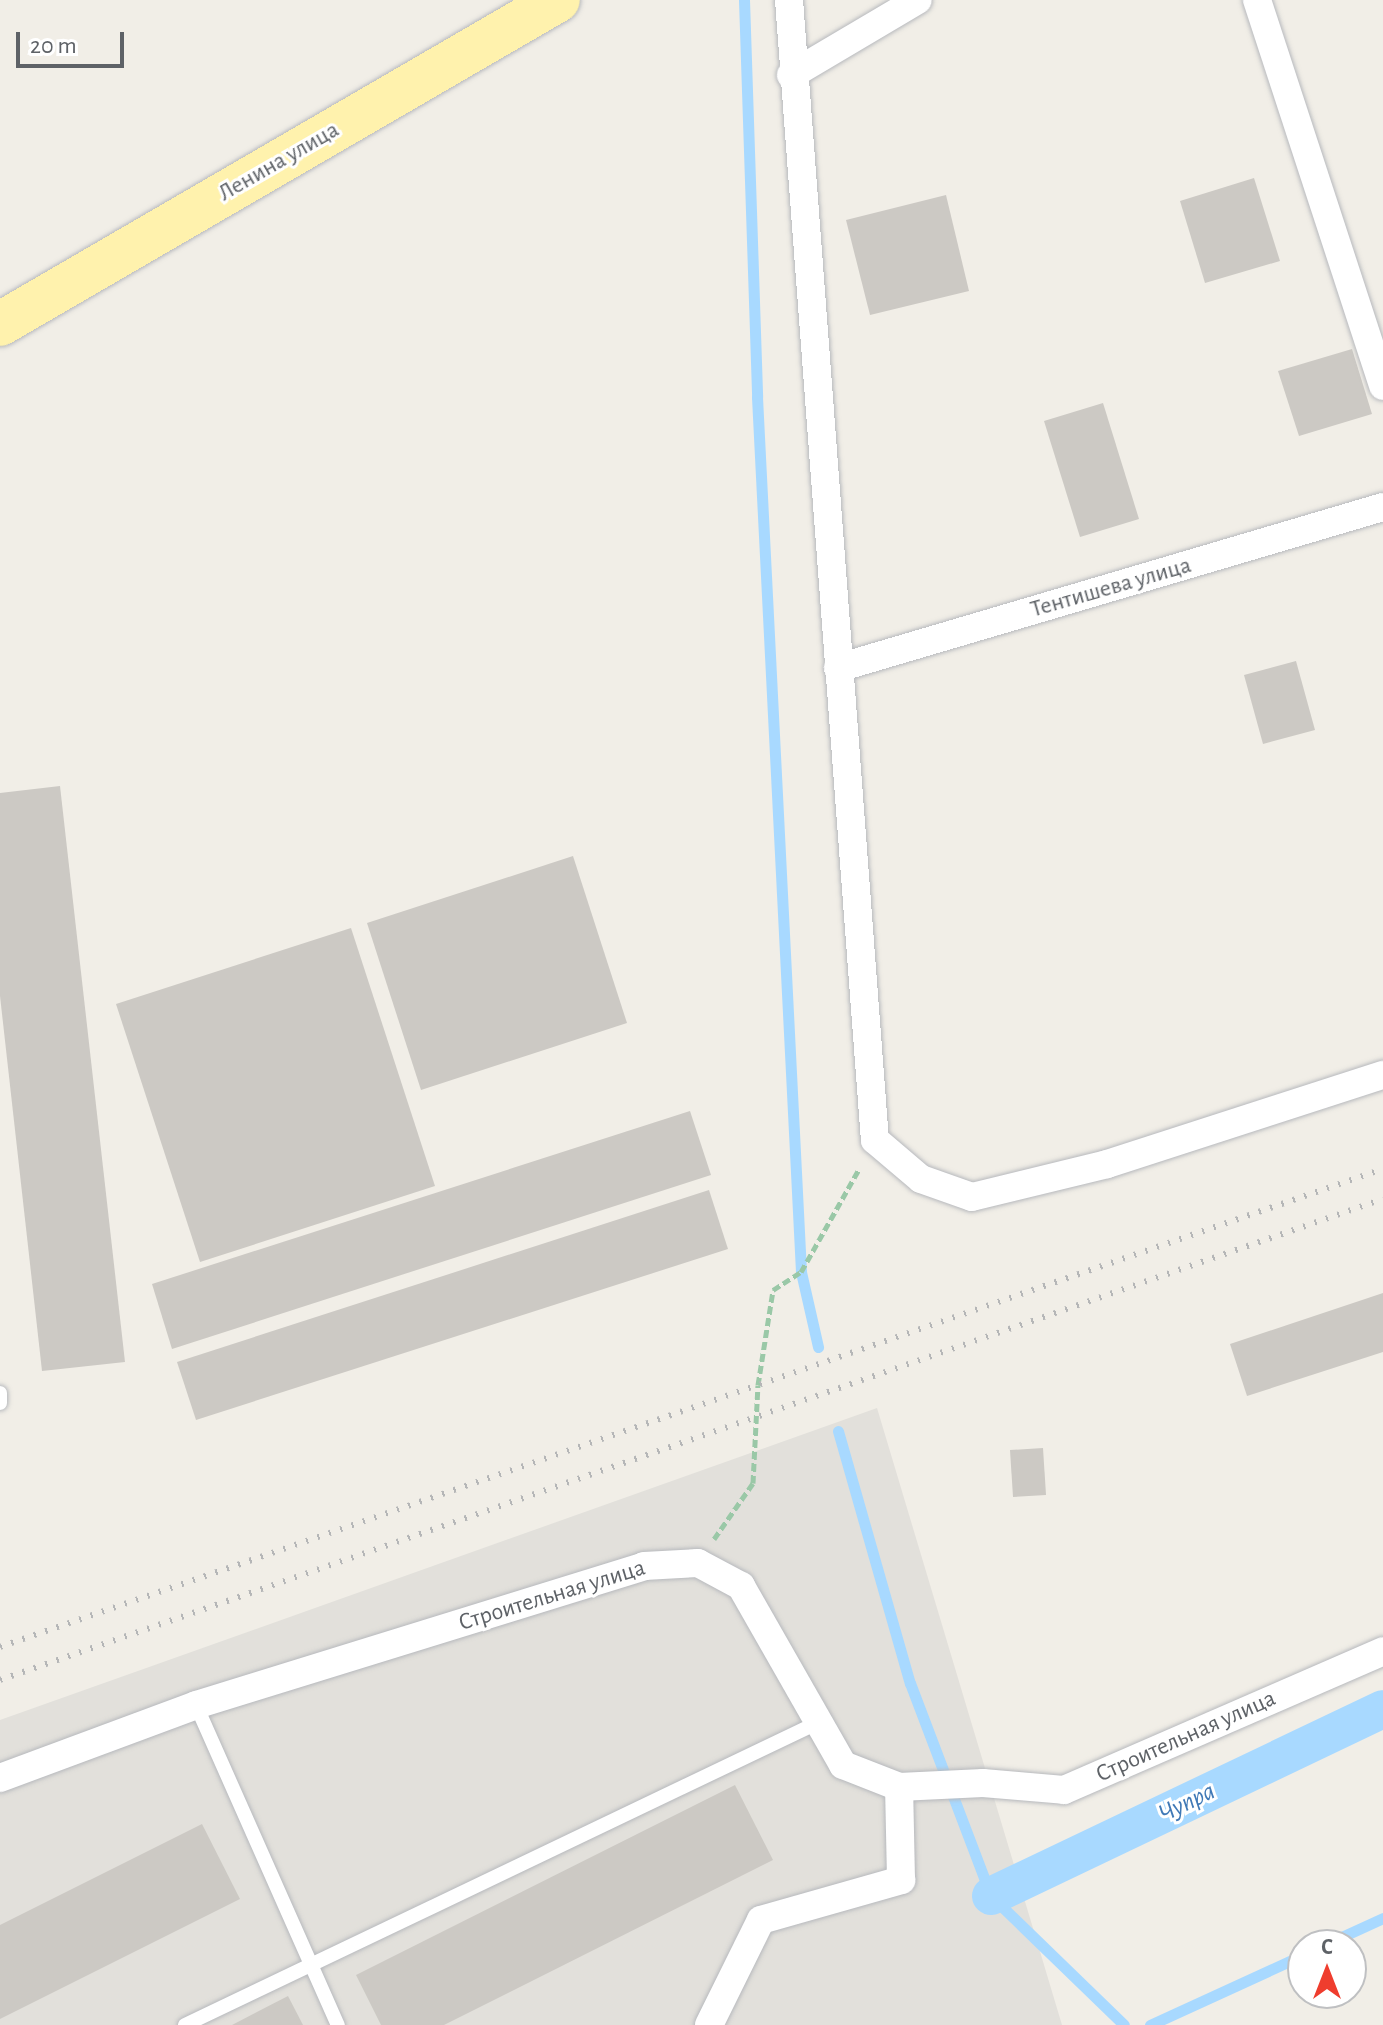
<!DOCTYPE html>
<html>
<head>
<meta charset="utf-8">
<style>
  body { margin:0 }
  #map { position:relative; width:1383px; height:2025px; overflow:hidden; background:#f1eee7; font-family:"Alegreya Sans",sans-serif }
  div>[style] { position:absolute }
  .industrial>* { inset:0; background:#e2e0db }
  .stream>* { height:11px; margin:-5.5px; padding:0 5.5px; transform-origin:5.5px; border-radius:5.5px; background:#a8d9ff }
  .canal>* { height:38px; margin:-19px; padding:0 19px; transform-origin:19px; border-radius:19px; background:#a8d9ff }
  .building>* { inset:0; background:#ccc9c4 }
  .path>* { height:5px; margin-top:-2.5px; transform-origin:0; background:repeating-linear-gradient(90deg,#9ac8a7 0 8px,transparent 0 12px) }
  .roads { filter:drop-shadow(0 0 2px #b7b9bd) drop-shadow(0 0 2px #b7b9bd) }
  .service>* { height:14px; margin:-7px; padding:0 7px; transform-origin:7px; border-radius:7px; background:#fff }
  .minor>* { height:28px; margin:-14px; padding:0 14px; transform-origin:14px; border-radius:14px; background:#fff }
  .primary>* { height:44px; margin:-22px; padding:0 22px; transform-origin:22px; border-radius:22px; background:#fff2ad }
  .rail>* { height:6px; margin-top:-3px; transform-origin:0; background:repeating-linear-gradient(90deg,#b5b6b7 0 2px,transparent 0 12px) }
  span { translate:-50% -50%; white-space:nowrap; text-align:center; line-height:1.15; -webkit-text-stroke:6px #fff; paint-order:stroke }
  .street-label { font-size:24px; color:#5e6267 }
  .water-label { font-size:26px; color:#4079b6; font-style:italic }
  .north { position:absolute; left:1287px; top:1929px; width:80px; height:80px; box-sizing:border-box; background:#fff; border:2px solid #bfc0c2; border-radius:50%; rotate:0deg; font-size:22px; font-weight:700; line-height:32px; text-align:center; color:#5e6267 }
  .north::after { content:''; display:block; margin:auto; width:28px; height:36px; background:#ef3d2e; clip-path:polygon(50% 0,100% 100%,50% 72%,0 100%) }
  .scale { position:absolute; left:16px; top:32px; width:108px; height:36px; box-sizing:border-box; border:4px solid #5e6267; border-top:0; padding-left:10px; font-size:24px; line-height:28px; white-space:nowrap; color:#5e6267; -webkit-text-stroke:6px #fff; paint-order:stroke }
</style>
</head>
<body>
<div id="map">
  <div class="industrial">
    <div style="clip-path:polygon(877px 1408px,1062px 2025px,0 2025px,0 1720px)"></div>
  </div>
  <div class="stream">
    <div style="left:744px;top:0;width:397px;rotate:88.1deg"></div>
    <div style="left:757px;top:397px;width:876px;rotate:87.12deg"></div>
    <div style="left:801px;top:1272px;width:77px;rotate:77.2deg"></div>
    <div style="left:838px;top:1431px;width:262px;rotate:74.1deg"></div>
    <div style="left:910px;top:1683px;width:228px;rotate:69.2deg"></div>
    <div style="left:991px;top:1896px;width:185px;rotate:44.1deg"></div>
    <div style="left:1324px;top:1945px;width:65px;rotate:-24.6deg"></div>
    <div style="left:1150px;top:2025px;width:168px;rotate:-24.6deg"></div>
  </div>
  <div class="canal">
    <div style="left:991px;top:1896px;width:434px;rotate:-25.5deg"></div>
  </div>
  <div class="building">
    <div style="clip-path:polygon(1254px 178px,1280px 261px,1205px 283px,1180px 201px)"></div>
    <div style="clip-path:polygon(946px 195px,969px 291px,870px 315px,846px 220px)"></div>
    <div style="clip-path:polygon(1352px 349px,1372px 414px,1299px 436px,1278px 371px)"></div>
    <div style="clip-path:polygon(1103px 403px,1139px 519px,1080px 537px,1044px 421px)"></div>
    <div style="clip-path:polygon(1296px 661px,1315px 730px,1263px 744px,1244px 675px)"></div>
    <div style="clip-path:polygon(60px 786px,125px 1362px,42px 1371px,0 996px,0 793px)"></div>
    <div style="clip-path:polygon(573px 856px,627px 1023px,421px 1090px,367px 923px)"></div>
    <div style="clip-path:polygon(351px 928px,435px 1186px,200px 1262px,116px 1004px)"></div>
    <div style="clip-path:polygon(690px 1111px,711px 1175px,172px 1349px,152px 1284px)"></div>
    <div style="clip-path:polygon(709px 1190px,728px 1249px,196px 1420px,177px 1362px)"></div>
    <div style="clip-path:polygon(1383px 1293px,1383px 1352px,1247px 1396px,1230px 1344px)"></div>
    <div style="clip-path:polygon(1043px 1448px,1046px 1495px,1013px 1497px,1010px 1450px)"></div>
    <div style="clip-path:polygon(735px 1785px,773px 1860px,444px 2025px,381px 2025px,356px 1975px)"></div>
    <div style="clip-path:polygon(202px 1824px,240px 1899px,0 2019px,0 1925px)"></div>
    <div style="clip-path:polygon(288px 1996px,303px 2025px,232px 2025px)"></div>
  </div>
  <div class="path">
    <div style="left:714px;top:1539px;width:68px;rotate:-55.1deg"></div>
    <div style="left:753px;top:1483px;width:98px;rotate:-87.1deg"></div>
    <div style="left:758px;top:1385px;width:96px;rotate:-81deg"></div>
    <div style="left:773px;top:1290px;width:33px;rotate:-33deg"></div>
    <div style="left:801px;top:1272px;width:118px;rotate:-60.6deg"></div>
  </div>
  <div class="roads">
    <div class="service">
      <div style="left:0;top:1393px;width:10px;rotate:90deg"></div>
      <div style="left:196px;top:1705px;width:350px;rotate:66.1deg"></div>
      <div style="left:185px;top:2025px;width:703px;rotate:-25.54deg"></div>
    </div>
    <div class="minor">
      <div style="left:789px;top:0;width:1143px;rotate:85.69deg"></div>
      <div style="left:875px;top:1140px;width:60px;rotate:40.3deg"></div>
      <div style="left:921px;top:1179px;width:54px;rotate:19.4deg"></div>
      <div style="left:972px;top:1197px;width:139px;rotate:-13.7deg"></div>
      <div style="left:1107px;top:1164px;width:290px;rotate:-17.9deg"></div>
      <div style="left:1257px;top:0;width:406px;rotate:71.9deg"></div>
      <div style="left:791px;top:75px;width:147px;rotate:-30.6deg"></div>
      <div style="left:838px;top:668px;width:568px;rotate:-16.46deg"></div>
      <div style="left:0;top:1778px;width:209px;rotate:-20.4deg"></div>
      <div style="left:196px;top:1705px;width:469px;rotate:-17.2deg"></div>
      <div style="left:644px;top:1566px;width:54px;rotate:-3.2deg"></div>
      <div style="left:698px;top:1563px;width:49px;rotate:28.1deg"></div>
      <div style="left:741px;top:1586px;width:206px;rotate:60.3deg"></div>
      <div style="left:843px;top:1765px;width:60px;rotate:21.4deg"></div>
      <div style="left:899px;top:1787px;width:84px;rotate:-2.7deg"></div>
      <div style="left:983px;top:1783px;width:81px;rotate:4.9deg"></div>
      <div style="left:1064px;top:1790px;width:348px;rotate:-23.5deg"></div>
      <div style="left:709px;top:2025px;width:117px;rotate:-63.7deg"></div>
      <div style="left:761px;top:1920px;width:146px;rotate:-15.9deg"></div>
      <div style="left:901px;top:1880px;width:93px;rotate:-91.2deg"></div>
    </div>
    <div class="primary">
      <div style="left:0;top:324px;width:645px;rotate:-30.14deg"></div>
    </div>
  </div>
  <div class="rail">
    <div style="left:0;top:1647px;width:1463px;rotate:-19.07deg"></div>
    <div style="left:0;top:1680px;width:1464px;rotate:-19.18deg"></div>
  </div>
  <div class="street-label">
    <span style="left:279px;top:162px;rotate:-30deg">Ленина улица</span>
    <span style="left:1111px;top:588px;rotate:-16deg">Тентишева улица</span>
    <span style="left:552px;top:1596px;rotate:-17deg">Строительная улица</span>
    <span style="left:1186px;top:1737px;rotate:-24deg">Строительная улица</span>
  </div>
  <div class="water-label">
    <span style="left:1187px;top:1803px;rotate:-26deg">Чупра</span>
  </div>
  <div class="north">С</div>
  <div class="scale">20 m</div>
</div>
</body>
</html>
